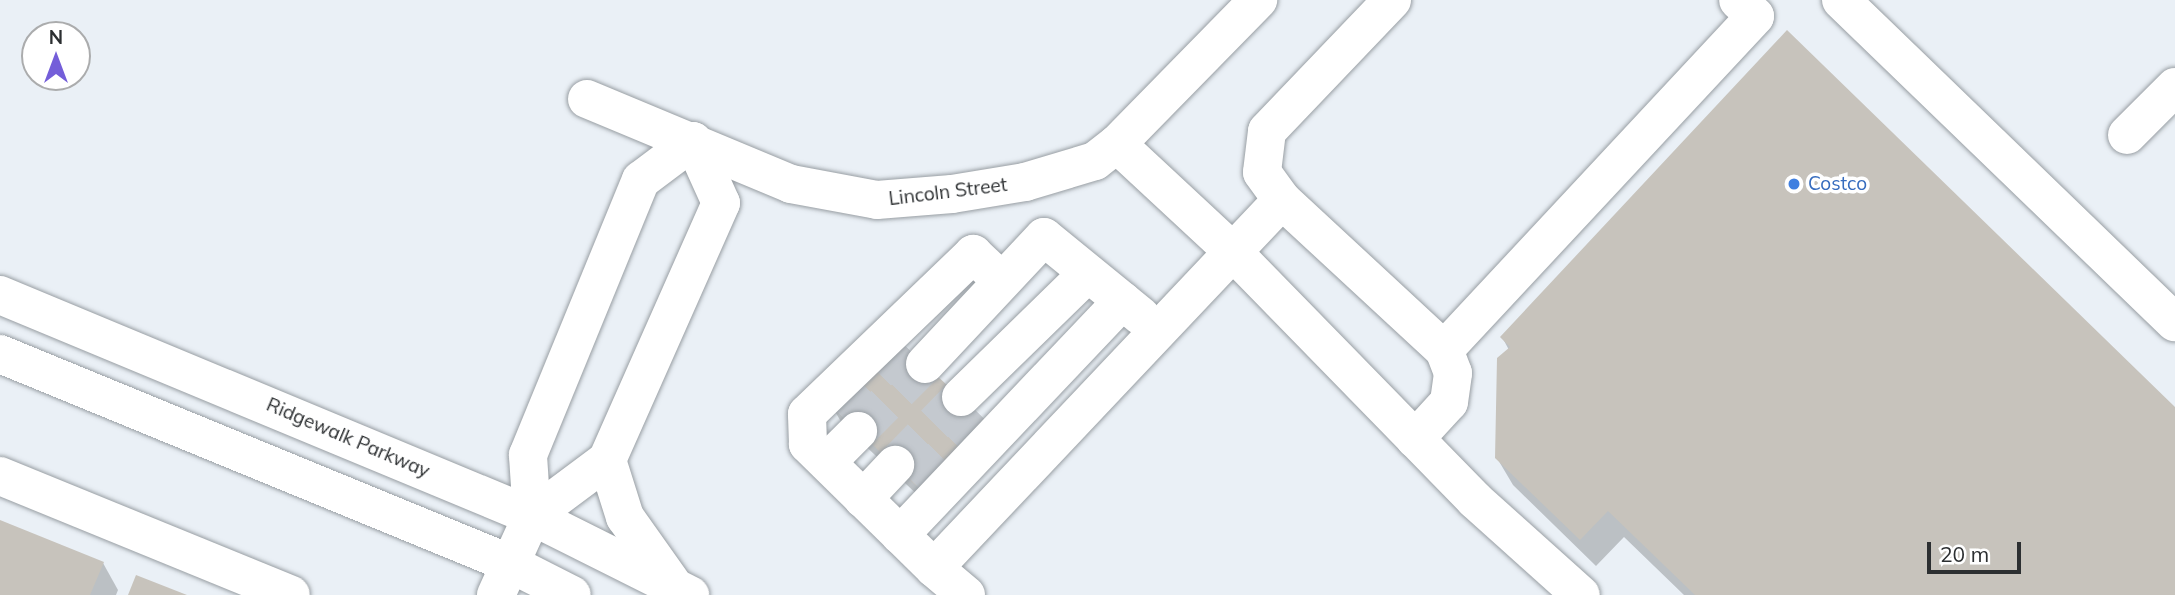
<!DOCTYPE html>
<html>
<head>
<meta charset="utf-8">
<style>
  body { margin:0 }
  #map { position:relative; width:2175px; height:595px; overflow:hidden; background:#eaf0f6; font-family:Mulish,sans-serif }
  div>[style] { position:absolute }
  .shadow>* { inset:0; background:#0003 }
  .building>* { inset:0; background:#c7c3bc }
  .minor-tunnel>* { height:38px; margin-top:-19px; transform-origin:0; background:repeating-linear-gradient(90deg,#c4c9cf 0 38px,transparent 0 57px) }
  .roads { filter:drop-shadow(0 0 2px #989ea3) drop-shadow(0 0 2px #989ea3) }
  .minor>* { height:38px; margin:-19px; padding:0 19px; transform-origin:19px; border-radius:19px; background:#fff }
  .major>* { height:38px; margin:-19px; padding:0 19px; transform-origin:19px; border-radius:19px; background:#fff }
  .dots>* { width:19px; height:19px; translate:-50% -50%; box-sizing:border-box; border:4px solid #fff; border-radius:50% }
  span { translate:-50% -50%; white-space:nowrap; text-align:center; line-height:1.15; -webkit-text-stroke:7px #fff; paint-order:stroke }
  .shop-label { font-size:19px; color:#366cbe }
  .left { translate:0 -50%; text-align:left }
  .street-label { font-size:19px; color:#2c2f31 }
  .north { position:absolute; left:21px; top:21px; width:70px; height:70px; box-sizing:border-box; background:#fff; border:2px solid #abacad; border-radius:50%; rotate:0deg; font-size:19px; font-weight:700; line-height:28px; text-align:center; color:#2c2f31 }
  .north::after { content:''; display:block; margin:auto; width:24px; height:32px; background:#745ed9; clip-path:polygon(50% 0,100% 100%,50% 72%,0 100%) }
  .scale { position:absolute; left:1927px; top:542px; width:94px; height:32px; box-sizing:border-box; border:4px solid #2c2f31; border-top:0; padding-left:9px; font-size:21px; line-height:24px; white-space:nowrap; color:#2c2f31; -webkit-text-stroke:5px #fff; paint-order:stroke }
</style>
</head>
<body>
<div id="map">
  <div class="shadow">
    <div style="clip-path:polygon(1502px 337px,2175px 409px,2175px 595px,1684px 595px,1624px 537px,1596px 566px,1513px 485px,1497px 458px,1509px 350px)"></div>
    <div style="clip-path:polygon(830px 403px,1001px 447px,938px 514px,843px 425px)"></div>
    <div style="clip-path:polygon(0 522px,103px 563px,118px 590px,116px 595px,0 595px)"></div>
  </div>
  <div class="building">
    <div style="clip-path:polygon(1787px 30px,2175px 407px,2175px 595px,1695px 595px,1608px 511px,1580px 540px,1495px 458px,1497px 358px,1510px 347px,1500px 337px)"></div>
    <div style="clip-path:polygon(892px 334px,989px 424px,924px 493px,828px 403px)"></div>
    <div style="clip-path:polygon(0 520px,104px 562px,90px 595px,0 595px)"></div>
    <div style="clip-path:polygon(136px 575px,187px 595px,128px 595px)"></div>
  </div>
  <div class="minor-tunnel">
    <div style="left:838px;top:413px;width:95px;rotate:-45.9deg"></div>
    <div style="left:858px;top:431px;width:95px;rotate:-45deg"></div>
    <div style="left:895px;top:465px;width:95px;rotate:-45.9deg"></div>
    <div style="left:915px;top:484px;width:95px;rotate:-45deg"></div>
  </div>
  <div class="roads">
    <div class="minor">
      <div style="left:1841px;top:0;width:464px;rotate:44deg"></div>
      <div style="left:587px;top:99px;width:221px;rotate:22.6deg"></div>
      <div style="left:791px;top:184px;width:87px;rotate:10.5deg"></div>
      <div style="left:877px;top:200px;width:75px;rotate:-4.6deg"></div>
      <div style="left:952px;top:194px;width:74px;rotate:-9.3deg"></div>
      <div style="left:1025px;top:182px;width:73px;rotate:-16.7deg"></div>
      <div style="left:1095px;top:161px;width:28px;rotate:-38deg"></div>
      <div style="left:1117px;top:144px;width:202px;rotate:-45.6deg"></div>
      <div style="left:2127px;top:135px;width:68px;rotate:-45deg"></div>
      <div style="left:1117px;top:144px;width:157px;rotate:42.9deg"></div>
      <div style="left:1232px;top:251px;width:348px;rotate:45.7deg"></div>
      <div style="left:1475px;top:500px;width:142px;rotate:41.9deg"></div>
      <div style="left:1282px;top:200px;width:221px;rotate:42.8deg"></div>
      <div style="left:925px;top:364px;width:174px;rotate:-46.9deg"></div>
      <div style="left:1044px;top:237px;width:125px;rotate:39.2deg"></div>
      <div style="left:961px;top:397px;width:177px;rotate:-44.3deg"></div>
      <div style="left:1415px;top:439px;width:50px;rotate:-47.4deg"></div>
      <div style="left:1449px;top:402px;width:29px;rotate:-82deg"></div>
      <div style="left:1453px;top:373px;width:25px;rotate:-111deg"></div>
      <div style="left:1444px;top:350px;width:456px;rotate:-47deg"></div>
      <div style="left:1755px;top:16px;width:23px;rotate:-137deg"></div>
      <div style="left:827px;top:462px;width:44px;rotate:-45deg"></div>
      <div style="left:0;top:476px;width:314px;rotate:22.2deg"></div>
      <div style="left:863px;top:499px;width:47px;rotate:-46.7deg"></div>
      <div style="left:900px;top:535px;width:323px;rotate:-46.5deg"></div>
      <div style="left:934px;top:568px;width:177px;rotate:-135.5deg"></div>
      <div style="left:808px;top:444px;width:30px;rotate:-92deg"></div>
      <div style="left:807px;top:414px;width:231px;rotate:-43.9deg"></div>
      <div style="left:973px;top:254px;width:21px;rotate:43deg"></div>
      <div style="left:496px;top:595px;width:87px;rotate:-65.5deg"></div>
      <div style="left:532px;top:516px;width:61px;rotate:-93.8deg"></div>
      <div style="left:528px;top:455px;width:297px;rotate:-67.7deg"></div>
      <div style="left:641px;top:180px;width:65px;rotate:-36.9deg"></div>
      <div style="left:693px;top:141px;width:68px;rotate:65.7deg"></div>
      <div style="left:721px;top:203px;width:281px;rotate:113.9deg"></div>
      <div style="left:607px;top:460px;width:94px;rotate:143.3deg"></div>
      <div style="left:966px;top:595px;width:42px;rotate:-139.8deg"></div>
      <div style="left:934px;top:568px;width:506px;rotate:-46.6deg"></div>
      <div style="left:1282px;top:200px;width:34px;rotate:-126deg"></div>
      <div style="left:1262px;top:172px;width:41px;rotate:-83deg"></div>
      <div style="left:1267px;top:131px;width:181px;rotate:-46.3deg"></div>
    </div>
    <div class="major">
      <div style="left:0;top:295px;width:576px;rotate:22.56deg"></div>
      <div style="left:532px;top:516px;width:177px;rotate:26.6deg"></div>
      <div style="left:0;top:354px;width:552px;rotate:22.34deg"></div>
      <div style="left:511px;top:564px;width:68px;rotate:26.9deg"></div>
      <div style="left:607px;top:460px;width:60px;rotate:72.5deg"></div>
      <div style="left:625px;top:517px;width:80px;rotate:54.7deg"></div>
    </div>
  </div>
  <div class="dots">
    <div style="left:1794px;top:184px;background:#3f7fe0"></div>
  </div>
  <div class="shop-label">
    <span class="left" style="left:1808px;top:184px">Costco</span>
  </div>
  <div class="street-label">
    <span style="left:948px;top:192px;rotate:-7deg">Lincoln Street</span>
    <span style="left:348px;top:438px;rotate:23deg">Ridgewalk Parkway</span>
  </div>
  <div class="north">N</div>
  <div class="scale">20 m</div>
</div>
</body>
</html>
